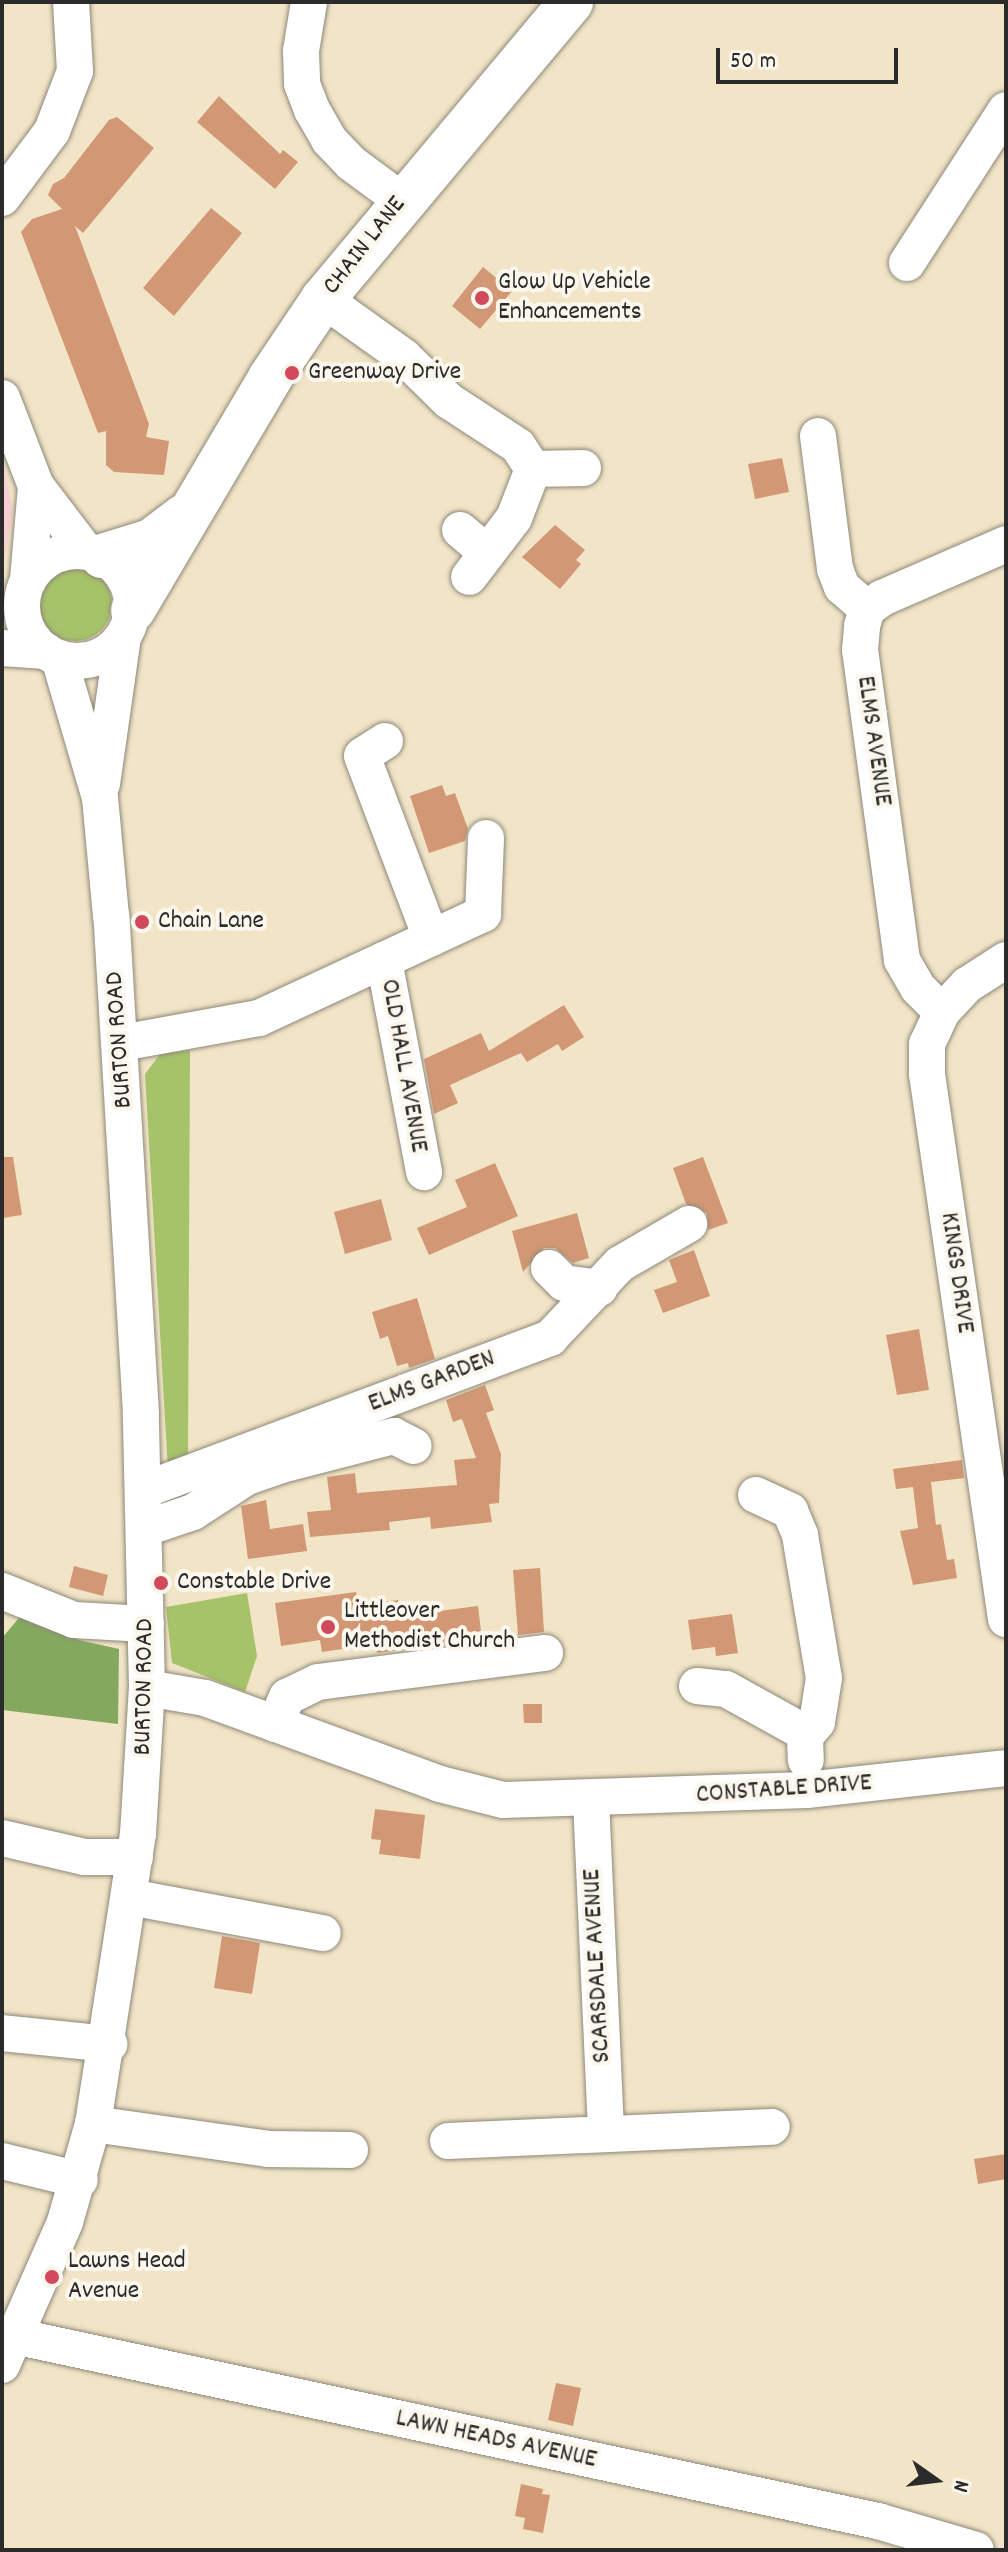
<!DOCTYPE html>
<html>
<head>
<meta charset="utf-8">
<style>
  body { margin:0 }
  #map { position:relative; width:1008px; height:2552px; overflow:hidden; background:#f1e4c7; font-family:Dekko,sans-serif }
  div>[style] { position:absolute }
  .built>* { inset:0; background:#f7cfd2 }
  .green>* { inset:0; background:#a6c36a }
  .round { border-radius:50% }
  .forest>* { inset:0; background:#84a95e }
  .building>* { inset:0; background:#d29875 }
  .roads { filter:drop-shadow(0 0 2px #8e8879) drop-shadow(0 0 2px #8e8879) }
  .minor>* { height:36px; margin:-18px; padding:0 18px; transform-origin:18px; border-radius:18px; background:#fff }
  .minor>.ring { margin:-18px; padding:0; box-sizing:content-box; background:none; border:36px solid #fff; border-radius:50% }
  .major>* { height:44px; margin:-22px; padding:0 22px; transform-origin:22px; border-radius:22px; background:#fff }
  .dots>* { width:22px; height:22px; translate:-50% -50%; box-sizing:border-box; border:4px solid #fbf7ec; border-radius:50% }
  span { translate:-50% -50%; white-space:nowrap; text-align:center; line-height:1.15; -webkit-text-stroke:8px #fbf7ec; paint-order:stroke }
  .street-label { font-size:26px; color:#2b2b2b }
  .poi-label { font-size:26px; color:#2b2b2b }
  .left { translate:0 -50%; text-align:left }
  .frame { position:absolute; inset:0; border:4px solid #2b2b2b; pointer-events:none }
  .north { position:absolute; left:896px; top:2440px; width:80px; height:80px; -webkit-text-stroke:6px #fbf7ec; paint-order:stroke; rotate:104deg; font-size:22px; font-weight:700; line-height:32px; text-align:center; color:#2b2b2b }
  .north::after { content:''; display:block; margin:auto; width:28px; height:36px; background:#2b2b2b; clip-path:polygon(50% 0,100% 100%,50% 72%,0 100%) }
  .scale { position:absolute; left:716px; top:48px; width:182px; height:36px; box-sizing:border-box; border:4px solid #2b2b2b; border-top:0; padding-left:10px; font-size:24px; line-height:28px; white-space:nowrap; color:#2b2b2b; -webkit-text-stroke:6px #fbf7ec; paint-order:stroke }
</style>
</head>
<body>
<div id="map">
  <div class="built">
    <div style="clip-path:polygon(2px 459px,13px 512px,2px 570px)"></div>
  </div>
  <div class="green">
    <div class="round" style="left:38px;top:567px;width:74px;height:74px"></div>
    <div style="clip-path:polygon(190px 1050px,188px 1457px,168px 1470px,145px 1074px,160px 1054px)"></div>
    <div style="clip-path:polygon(247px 1593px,257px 1656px,245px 1692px,172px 1663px,166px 1607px)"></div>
  </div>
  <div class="forest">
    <div style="clip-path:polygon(24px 1612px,79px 1640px,119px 1649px,118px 1724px,2px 1710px,2px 1638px)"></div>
  </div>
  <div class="building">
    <div style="clip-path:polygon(219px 96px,280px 154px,283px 150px,298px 162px,275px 189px,197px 122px)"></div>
    <div style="clip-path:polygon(117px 117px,154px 148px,83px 233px,75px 226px,149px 424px,146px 437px,169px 441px,164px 475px,114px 472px,106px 465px,106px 431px,98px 433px,21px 232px,32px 219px,62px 209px,48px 195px,53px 184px,64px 178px,109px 120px)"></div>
    <div style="clip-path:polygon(211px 208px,242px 233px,174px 316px,143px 288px)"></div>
    <div style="clip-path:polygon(483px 267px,512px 291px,480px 329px,452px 306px)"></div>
    <div style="clip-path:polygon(782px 458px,789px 492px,755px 499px,748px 464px)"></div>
    <div style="clip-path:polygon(555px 525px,585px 550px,576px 560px,581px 564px,560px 589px,522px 557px)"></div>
    <div style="clip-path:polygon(442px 785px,446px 796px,455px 793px,468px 829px,465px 841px,429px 853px,410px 796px)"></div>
    <div style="clip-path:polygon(564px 1005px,584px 1037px,562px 1051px,558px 1044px,527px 1062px,521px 1053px,450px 1085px,458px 1103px,434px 1114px,424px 1059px,481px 1033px,489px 1051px)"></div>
    <div style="clip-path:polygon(2px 1157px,13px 1157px,22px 1215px,2px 1218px)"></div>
    <div style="clip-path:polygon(703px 1157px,728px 1223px,708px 1230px,707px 1213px,686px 1204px,673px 1168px)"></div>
    <div style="clip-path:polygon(495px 1163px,518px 1216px,429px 1255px,417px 1228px,467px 1207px,455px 1180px)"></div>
    <div style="clip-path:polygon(381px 1199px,392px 1240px,345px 1254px,334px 1212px)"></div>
    <div style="clip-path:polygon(577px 1213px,589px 1258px,573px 1263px,555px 1248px,544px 1248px,523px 1272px,512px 1231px)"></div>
    <div style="clip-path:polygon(694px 1250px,710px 1296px,663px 1313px,654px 1290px,677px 1282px,669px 1260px)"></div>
    <div style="clip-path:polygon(417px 1298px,435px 1359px,409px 1368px,408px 1363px,397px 1366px,388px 1336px,380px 1339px,372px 1312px)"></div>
    <div style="clip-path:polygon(919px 1329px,929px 1390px,897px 1395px,886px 1335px)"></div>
    <div style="clip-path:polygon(485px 1385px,494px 1410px,486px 1413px,501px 1454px,499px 1503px,489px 1504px,492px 1522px,431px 1529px,430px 1517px,389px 1522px,390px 1530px,310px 1537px,307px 1512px,331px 1510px,327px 1477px,355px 1473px,357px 1493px,457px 1485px,454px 1460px,476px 1458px,462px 1419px,453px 1422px,446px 1400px)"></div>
    <div style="clip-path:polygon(962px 1460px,964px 1478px,931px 1482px,936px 1525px,941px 1524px,947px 1560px,954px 1559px,957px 1578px,913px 1585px,900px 1531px,918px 1528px,913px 1487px,896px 1489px,893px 1469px)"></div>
    <div style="clip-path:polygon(266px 1500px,270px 1529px,303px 1524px,307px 1551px,248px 1559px,241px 1506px)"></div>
    <div style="clip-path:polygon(74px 1566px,108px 1575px,103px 1596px,69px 1587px)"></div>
    <div style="clip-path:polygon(540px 1568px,544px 1632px,518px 1635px,513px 1570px)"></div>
    <div style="clip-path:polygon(356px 1592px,358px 1605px,398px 1600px,400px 1616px,478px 1606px,482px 1640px,377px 1653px,376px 1644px,322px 1652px,320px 1640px,281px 1646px,275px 1603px)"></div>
    <div style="clip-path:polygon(732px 1614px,738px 1653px,716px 1656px,715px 1647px,692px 1650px,688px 1620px)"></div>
    <div style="clip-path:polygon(523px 1704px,542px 1704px,542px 1723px,524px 1723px)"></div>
    <div style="clip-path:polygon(375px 1809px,425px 1815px,420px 1859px,379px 1854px,381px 1840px,371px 1839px)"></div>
    <div style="clip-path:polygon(222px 1936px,260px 1943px,252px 1994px,214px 1988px)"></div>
    <div style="clip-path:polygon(1006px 2154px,1006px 2179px,978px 2184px,974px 2159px)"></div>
    <div style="clip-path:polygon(556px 2383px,581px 2388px,573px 2426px,548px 2420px)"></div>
    <div style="clip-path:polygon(521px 2484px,543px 2489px,542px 2494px,550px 2495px,543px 2533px,523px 2529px,525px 2518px,515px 2516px)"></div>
  </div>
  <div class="roads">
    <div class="minor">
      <div style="left:309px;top:2px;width:50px;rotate:99.3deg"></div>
      <div style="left:301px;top:51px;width:33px;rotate:88deg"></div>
      <div style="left:302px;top:84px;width:28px;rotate:69deg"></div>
      <div style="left:312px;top:110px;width:34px;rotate:60deg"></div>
      <div style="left:329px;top:140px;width:32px;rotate:46deg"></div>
      <div style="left:351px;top:163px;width:62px;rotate:36.5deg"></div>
      <div style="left:2px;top:198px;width:84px;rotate:-53.3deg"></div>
      <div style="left:52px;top:131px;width:64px;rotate:-69deg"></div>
      <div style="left:75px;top:71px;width:69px;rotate:-93.3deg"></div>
      <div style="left:907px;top:263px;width:182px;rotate:-57.1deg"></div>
      <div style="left:323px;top:299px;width:100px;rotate:35.6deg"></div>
      <div style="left:404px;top:357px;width:63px;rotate:44.4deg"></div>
      <div style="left:449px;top:401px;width:82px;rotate:33.1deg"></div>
      <div style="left:518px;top:446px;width:27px;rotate:57deg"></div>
      <div style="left:533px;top:469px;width:53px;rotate:111.2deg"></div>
      <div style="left:514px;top:518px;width:74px;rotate:127.3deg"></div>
      <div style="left:2px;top:398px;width:94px;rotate:68.9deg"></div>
      <div style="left:36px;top:486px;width:81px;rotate:52.6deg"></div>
      <div style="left:818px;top:436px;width:134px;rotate:82.7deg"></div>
      <div style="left:835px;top:569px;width:19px;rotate:69deg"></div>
      <div style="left:842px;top:587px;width:33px;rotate:41deg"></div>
      <div style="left:533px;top:469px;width:50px;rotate:-1.1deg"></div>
      <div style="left:460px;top:530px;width:34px;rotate:40deg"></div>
      <div class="ring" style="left:22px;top:551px;width:74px;height:74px"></div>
      <div style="left:28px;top:580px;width:94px;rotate:-85.1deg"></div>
      <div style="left:2px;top:648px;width:44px;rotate:3.9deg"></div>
      <div style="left:385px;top:741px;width:27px;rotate:147deg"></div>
      <div style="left:362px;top:756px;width:195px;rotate:69.2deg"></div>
      <div style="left:102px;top:784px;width:148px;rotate:-81.9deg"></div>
      <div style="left:384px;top:960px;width:216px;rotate:79.3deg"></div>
      <div style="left:1006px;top:960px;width:46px;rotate:147.3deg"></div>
      <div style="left:967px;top:985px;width:37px;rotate:133deg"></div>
      <div style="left:942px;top:1012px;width:35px;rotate:115deg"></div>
      <div style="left:927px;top:1044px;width:30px;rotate:90deg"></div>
      <div style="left:927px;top:1074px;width:551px;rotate:81.75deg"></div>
      <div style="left:942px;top:1012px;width:34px;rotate:-135deg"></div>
      <div style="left:918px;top:988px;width:32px;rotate:-120deg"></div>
      <div style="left:902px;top:960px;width:313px;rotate:-97.7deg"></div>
      <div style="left:860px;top:650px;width:24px;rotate:-85deg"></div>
      <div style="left:862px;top:626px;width:18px;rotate:-74deg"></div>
      <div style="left:867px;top:609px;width:19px;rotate:-36deg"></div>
      <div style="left:882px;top:598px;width:135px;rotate:-23.5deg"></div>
      <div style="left:121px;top:1043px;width:140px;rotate:-10.3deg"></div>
      <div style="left:259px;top:1018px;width:247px;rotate:-24.9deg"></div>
      <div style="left:483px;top:914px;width:76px;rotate:-87.7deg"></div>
      <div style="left:549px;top:1268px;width:21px;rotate:45deg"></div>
      <div style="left:564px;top:1283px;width:36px;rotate:8deg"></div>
      <div style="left:144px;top:1490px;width:434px;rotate:-20.5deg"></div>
      <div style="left:550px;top:1338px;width:102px;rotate:-46.6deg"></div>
      <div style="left:620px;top:1264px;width:80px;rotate:-30.1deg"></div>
      <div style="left:756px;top:1495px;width:38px;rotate:25deg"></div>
      <div style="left:790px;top:1511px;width:26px;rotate:67deg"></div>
      <div style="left:800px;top:1535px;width:145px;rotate:80.5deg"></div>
      <div style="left:824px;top:1678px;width:45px;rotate:99deg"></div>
      <div style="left:817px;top:1722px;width:19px;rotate:129deg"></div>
      <div style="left:146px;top:1528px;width:50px;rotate:-18.8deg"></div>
      <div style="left:193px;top:1512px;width:64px;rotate:-32.9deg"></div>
      <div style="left:247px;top:1477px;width:36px;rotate:-19deg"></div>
      <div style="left:281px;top:1465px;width:117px;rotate:-14.4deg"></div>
      <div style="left:394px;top:1436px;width:22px;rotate:27deg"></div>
      <div style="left:2px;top:1591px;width:78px;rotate:21.9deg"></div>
      <div style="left:74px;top:1620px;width:72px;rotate:3.2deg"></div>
      <div style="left:697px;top:1686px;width:29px;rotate:6deg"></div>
      <div style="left:726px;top:1689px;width:85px;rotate:29deg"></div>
      <div style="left:800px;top:1730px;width:9px;rotate:54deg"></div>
      <div style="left:805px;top:1737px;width:23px;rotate:88deg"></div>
      <div style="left:147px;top:1688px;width:59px;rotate:9.8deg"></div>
      <div style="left:205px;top:1698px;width:250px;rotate:20.1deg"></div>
      <div style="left:440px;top:1784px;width:65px;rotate:14.3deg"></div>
      <div style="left:503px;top:1800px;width:304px;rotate:-1.9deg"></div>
      <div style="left:807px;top:1790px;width:200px;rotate:-6.3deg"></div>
      <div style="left:275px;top:1724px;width:30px;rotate:-66deg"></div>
      <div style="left:287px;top:1697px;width:34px;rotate:-26deg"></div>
      <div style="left:318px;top:1682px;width:229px;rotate:-7.3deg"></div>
      <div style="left:591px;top:1800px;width:332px;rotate:87.4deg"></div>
      <div style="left:2px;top:1838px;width:84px;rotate:13deg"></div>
      <div style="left:84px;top:1857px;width:51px"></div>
      <div style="left:130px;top:1897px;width:196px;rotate:10.6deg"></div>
      <div style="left:2px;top:2033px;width:108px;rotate:5.9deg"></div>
      <div style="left:93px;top:2124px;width:177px;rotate:8.1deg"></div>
      <div style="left:268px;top:2149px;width:82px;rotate:0.7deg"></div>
      <div style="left:448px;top:2141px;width:324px;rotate:-2.5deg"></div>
      <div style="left:2px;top:2161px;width:80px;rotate:13.7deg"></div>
      <div style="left:14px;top:2336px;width:884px;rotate:12.09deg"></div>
      <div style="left:878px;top:2521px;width:102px;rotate:16.5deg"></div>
      <div style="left:2px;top:2365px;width:156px;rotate:-66.2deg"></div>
      <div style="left:65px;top:2222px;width:102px;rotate:-74.1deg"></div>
      <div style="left:93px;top:2124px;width:293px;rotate:-81.2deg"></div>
      <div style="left:138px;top:1834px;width:146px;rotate:-86.5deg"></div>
      <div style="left:147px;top:1688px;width:274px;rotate:-91.3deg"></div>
      <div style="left:141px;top:1414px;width:499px;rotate:-93.4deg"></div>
      <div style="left:111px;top:916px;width:119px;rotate:-95.3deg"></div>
      <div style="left:100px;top:798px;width:146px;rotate:-106.3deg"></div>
    </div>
    <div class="major">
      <div style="left:102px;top:556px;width:51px;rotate:-17deg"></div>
      <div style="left:151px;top:541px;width:41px;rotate:-37.1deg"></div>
      <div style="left:133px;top:610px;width:269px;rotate:-59.4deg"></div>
      <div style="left:270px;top:378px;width:95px;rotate:-56.1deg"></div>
      <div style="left:323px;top:299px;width:387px;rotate:-50.1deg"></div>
    </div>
  </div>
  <div class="dots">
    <div style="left:482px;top:298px;background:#d1495b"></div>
    <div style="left:292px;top:373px;background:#d1495b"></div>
    <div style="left:142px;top:922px;background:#d1495b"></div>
    <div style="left:161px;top:1583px;background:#d1495b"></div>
    <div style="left:328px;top:1627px;background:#d1495b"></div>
    <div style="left:52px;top:2277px;background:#d1495b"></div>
  </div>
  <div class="street-label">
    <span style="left:365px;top:246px;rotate:-52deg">CHAIN LANE</span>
    <span style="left:873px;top:741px;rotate:82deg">ELMS AVENUE</span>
    <span style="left:120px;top:1040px;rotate:-94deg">BURTON ROAD</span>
    <span style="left:403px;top:1066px;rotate:80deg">OLD HALL AVENUE</span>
    <span style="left:956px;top:1273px;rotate:82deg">KINGS DRIVE</span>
    <span style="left:432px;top:1382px;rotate:-21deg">ELMS GARDEN</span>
    <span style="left:145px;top:1687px;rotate:-89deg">BURTON ROAD</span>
    <span style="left:784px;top:1790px;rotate:-4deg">CONSTABLE DRIVE</span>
    <span style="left:598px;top:1966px;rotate:-93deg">SCARSDALE AVENUE</span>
    <span style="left:496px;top:2440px;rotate:12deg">LAWN HEADS AVENUE</span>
  </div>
  <div class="poi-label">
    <span class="left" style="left:498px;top:298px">Glow Up Vehicle<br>Enhancements</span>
    <span class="left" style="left:308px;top:373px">Greenway Drive</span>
    <span class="left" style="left:158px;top:922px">Chain Lane</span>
    <span class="left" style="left:177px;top:1583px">Constable Drive</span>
    <span class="left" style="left:344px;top:1627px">Littleover<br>Methodist Church</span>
    <span class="left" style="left:68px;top:2277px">Lawns Head<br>Avenue</span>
  </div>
  <div class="frame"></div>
  <div class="north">N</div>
  <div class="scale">50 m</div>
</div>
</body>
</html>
